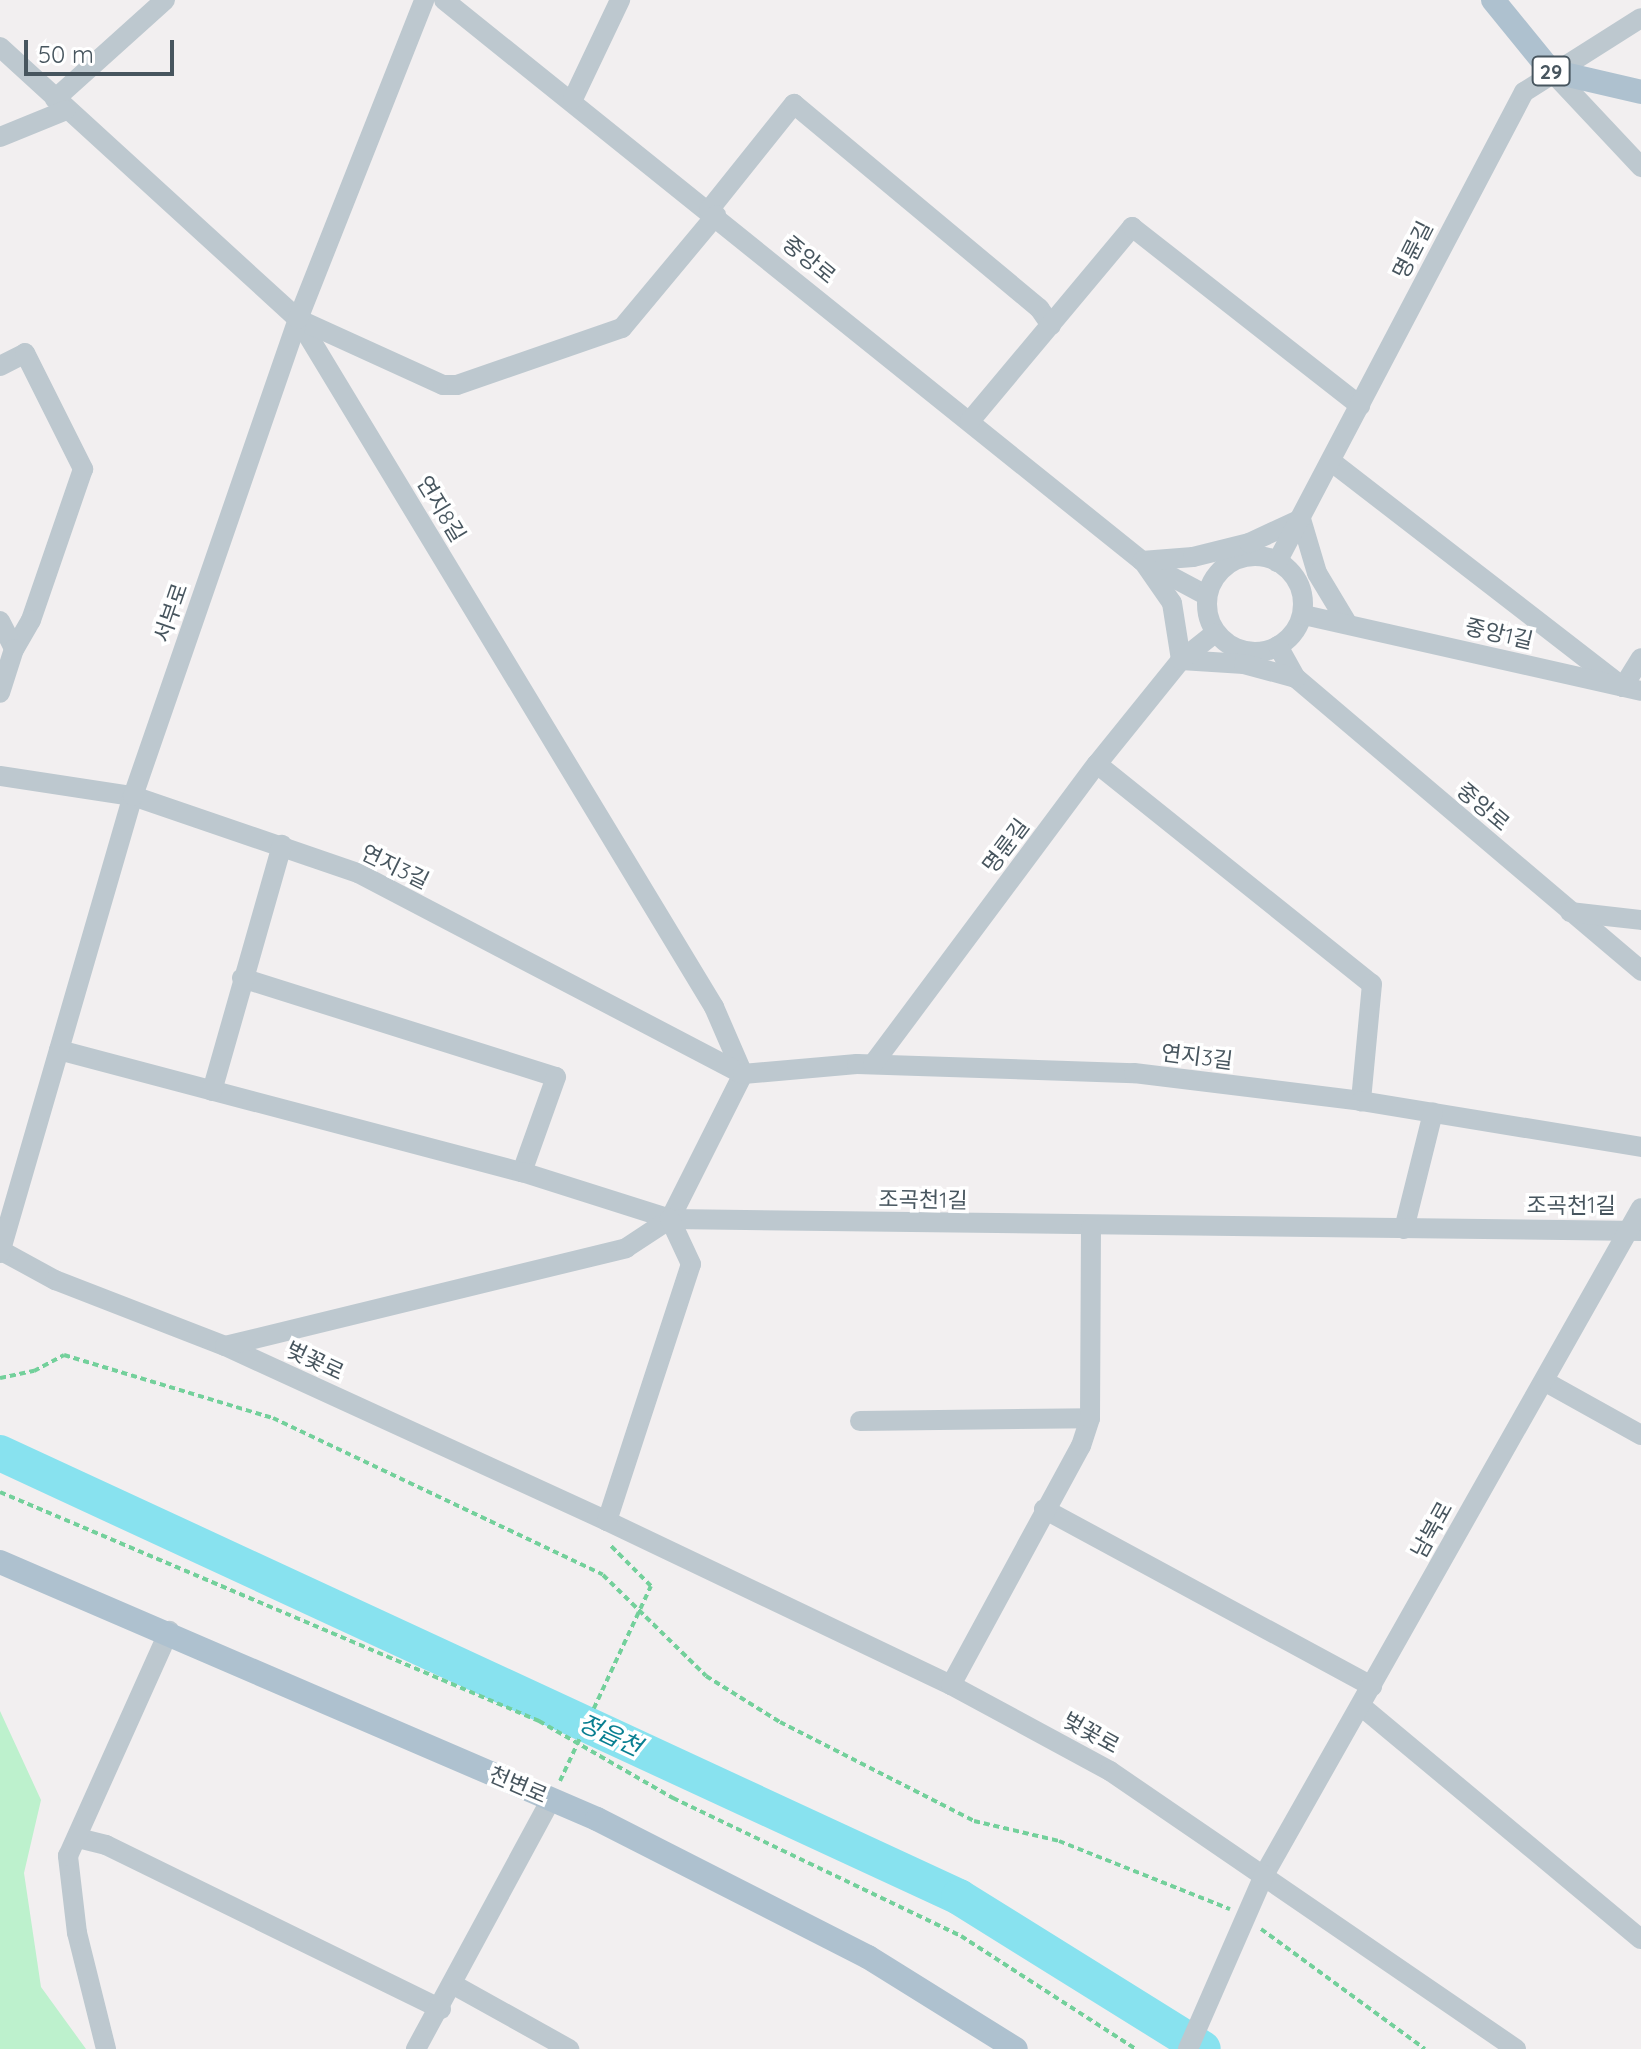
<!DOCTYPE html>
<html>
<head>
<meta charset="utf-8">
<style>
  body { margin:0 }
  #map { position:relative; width:1641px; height:2049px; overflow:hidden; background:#f2eff0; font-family:Quicksand,"Noto Sans KR",sans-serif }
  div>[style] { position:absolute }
  .green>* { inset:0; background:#bdf1cd }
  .river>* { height:36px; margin:-18px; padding:0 18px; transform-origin:18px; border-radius:18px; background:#88e2ef }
  .path>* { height:4px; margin-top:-2px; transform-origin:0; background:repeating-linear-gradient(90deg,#73d09b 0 6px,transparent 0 10px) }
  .minor>* { height:20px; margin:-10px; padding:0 10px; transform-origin:10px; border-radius:10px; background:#bdc8cf }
  .minor>.ring { margin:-10px; padding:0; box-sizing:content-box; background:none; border:20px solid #bdc8cf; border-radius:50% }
  .major>* { height:24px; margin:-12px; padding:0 12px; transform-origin:12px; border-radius:12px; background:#aec1cf }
  .minor-bridge>* { height:20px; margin:-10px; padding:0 10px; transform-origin:10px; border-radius:10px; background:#bdc8cf }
  span { translate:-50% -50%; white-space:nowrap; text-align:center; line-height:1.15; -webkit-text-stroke:7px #fff; paint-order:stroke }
  .shield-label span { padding:2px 6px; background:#fff; border:2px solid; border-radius:6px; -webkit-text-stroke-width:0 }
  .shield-label { font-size:20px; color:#47555e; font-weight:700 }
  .street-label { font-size:22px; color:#47555e }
  .water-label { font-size:24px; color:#097f91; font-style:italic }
  .scale { position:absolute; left:24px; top:40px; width:150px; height:36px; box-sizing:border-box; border:4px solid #47555e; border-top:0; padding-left:10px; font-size:24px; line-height:28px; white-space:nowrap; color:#47555e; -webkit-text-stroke:6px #fff; paint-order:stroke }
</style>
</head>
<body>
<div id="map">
  <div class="green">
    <div style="clip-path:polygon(0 1711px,41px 1800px,24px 1873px,41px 1987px,86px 2049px,0 2049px)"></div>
  </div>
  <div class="river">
    <div style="left:0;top:1453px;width:1057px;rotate:24.84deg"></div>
    <div style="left:959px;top:1897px;width:287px;rotate:31.9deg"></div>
  </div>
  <div class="path">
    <div style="left:0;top:1378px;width:35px;rotate:-12deg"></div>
    <div style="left:34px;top:1371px;width:34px;rotate:-28deg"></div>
    <div style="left:64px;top:1355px;width:218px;rotate:16.8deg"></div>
    <div style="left:273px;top:1418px;width:365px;rotate:25.4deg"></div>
    <div style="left:603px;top:1575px;width:144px;rotate:44.4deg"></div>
    <div style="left:706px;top:1676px;width:87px;rotate:31.9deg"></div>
    <div style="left:780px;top:1722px;width:218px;rotate:27deg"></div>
    <div style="left:974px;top:1821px;width:87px;rotate:13.2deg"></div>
    <div style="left:1059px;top:1841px;width:184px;rotate:21.7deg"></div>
    <div style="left:0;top:1492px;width:586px;rotate:23.02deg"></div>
    <div style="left:539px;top:1721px;width:155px;rotate:29.9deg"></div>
    <div style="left:673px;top:1798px;width:319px;rotate:25.6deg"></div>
    <div style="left:961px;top:1936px;width:208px;rotate:32.9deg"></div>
    <div style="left:560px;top:1781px;width:215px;rotate:-65deg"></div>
    <div style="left:651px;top:1586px;width:57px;rotate:-135deg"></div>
    <div style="left:1261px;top:1929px;width:203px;rotate:36.2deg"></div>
  </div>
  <div class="minor">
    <div style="left:444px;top:0;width:896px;rotate:38.79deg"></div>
    <div style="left:1142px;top:561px;width:72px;rotate:28deg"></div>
    <div style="left:0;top:47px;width:403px;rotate:42.4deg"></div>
    <div style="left:298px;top:319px;width:804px;rotate:58.84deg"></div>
    <div style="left:714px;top:1007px;width:73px;rotate:66.6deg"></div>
    <div style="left:743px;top:1074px;width:162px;rotate:116.7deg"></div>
    <div style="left:1551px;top:71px;width:132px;rotate:46.8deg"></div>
    <div style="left:55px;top:99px;width:148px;rotate:-42deg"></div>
    <div style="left:573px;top:99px;width:110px;rotate:-64.6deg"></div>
    <div style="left:0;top:137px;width:71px;rotate:-22.2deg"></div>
    <div style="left:709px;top:210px;width:136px;rotate:-51.3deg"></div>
    <div style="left:794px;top:104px;width:319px;rotate:39.8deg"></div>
    <div style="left:1039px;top:308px;width:21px;rotate:55deg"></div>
    <div style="left:298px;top:319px;width:159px;rotate:24.5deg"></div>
    <div style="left:443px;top:385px;width:14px"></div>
    <div style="left:457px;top:385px;width:175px;rotate:-19.1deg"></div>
    <div style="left:622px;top:328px;width:147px;rotate:-50.2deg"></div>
    <div style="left:0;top:366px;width:28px;rotate:-27deg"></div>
    <div style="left:25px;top:353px;width:130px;rotate:63.4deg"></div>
    <div style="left:83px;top:469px;width:160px;rotate:109deg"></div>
    <div style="left:31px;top:620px;width:34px;rotate:120deg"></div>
    <div style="left:970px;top:421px;width:253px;rotate:-50.1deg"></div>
    <div style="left:1132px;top:227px;width:290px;rotate:38.1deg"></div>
    <div style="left:1332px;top:462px;width:368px;rotate:37.7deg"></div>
    <div style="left:1623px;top:687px;width:34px;rotate:-58deg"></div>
    <div style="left:1301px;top:519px;width:56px;rotate:73.5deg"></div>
    <div style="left:1317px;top:573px;width:58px;rotate:59deg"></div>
    <div class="ring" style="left:1207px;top:556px;width:76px;height:76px"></div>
    <div style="left:1142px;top:561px;width:51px;rotate:-4.5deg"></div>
    <div style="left:1193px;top:557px;width:58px;rotate:-14deg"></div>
    <div style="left:1249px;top:543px;width:57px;rotate:-24.8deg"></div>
    <div style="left:1277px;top:562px;width:531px;rotate:-62.28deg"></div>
    <div style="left:1524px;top:92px;width:138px;rotate:-32.3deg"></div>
    <div style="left:1145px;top:564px;width:47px;rotate:55.3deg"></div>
    <div style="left:1172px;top:603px;width:58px;rotate:81deg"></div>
    <div style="left:1304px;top:615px;width:345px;rotate:12.7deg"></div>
    <div style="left:0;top:621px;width:31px;rotate:63deg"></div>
    <div style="left:14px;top:649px;width:46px;rotate:107.7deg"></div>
    <div style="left:1278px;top:646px;width:37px;rotate:61deg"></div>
    <div style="left:1296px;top:678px;width:453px;rotate:40.3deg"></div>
    <div style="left:1181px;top:660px;width:63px;rotate:3.6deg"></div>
    <div style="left:1244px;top:664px;width:54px;rotate:15.1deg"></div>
    <div style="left:1097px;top:764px;width:352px;rotate:38.7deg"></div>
    <div style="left:1372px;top:984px;width:118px;rotate:95.4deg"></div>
    <div style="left:0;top:776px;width:134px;rotate:8.6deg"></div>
    <div style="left:133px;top:796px;width:238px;rotate:18.9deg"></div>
    <div style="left:358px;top:873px;width:434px;rotate:27.6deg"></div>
    <div style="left:743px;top:1074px;width:114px;rotate:-5deg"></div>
    <div style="left:857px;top:1064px;width:277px;rotate:1.9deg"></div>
    <div style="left:1134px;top:1073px;width:229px;rotate:7deg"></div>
    <div style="left:1361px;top:1101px;width:284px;rotate:9.3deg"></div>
    <div style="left:1570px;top:912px;width:71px;rotate:6.4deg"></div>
    <div style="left:242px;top:978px;width:329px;rotate:17.5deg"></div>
    <div style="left:556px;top:1077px;width:101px;rotate:109.7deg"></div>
    <div style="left:59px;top:1050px;width:479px;rotate:14.8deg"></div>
    <div style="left:522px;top:1172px;width:155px;rotate:17.6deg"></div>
    <div style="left:873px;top:1064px;width:374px;rotate:-53.3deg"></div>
    <div style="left:1097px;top:764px;width:134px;rotate:-51.1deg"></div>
    <div style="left:1181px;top:660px;width:43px;rotate:-38.5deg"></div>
    <div style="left:212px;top:1091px;width:256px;rotate:-74.1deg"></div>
    <div style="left:1404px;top:1229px;width:120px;rotate:-76deg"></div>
    <div style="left:0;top:1250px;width:63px;rotate:28.6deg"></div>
    <div style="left:55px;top:1280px;width:182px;rotate:21.2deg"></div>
    <div style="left:225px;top:1346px;width:420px;rotate:24.6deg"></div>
    <div style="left:607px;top:1521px;width:381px;rotate:25.5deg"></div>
    <div style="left:951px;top:1685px;width:181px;rotate:28.4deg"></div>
    <div style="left:1110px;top:1771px;width:492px;rotate:34.4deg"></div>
    <div style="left:0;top:1253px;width:476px;rotate:-73.8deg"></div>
    <div style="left:133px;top:796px;width:505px;rotate:-70.92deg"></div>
    <div style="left:298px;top:319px;width:343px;rotate:-68.4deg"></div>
    <div style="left:225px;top:1346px;width:413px;rotate:-13.7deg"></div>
    <div style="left:626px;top:1248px;width:53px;rotate:-33.4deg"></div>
    <div style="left:670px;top:1219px;width:971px;rotate:0.71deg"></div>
    <div style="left:1544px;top:1381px;width:111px;rotate:29.1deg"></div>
    <div style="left:860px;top:1421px;width:230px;rotate:-0.7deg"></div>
    <div style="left:1044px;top:1509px;width:373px;rotate:28.4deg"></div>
    <div style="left:607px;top:1521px;width:270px;rotate:-71.9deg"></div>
    <div style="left:691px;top:1264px;width:50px;rotate:-115deg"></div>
    <div style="left:951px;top:1685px;width:272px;rotate:-61.5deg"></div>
    <div style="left:1081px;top:1446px;width:29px;rotate:-72deg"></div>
    <div style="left:1090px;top:1418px;width:190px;rotate:-89.7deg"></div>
    <div style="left:1361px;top:1706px;width:364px;rotate:39.8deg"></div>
    <div style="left:78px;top:1838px;width:29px;rotate:14deg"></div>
    <div style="left:106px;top:1845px;width:373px;rotate:26.1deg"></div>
    <div style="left:1264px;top:1875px;width:766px;rotate:-60.52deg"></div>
    <div style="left:454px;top:1985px;width:132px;rotate:29.1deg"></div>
    <div style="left:106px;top:2049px;width:120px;rotate:-104deg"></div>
    <div style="left:77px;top:1933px;width:78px;rotate:-96.7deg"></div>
    <div style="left:68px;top:1856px;width:247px;rotate:-65.8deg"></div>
    <div style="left:416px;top:2049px;width:284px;rotate:-61.6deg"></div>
  </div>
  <div class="major">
    <div style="left:1493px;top:0;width:92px;rotate:50.8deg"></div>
    <div style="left:1551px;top:71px;width:92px;rotate:13.1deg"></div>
    <div style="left:0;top:1562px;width:650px;rotate:23.29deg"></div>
    <div style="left:597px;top:1819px;width:304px;rotate:27deg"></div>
    <div style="left:868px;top:1957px;width:174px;rotate:31.9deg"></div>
  </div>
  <div class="minor-bridge">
    <div style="left:1188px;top:2049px;width:190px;rotate:-66.4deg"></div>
  </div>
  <div class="shield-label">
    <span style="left:1551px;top:71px">29</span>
  </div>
  <div class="street-label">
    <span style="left:1413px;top:250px;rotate:-63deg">명륜길</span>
    <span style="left:809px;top:260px;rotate:39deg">중앙로</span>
    <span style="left:441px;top:509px;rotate:59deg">연지8길</span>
    <span style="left:171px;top:613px;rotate:-71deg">서부로</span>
    <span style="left:1499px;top:634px;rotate:13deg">중앙1길</span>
    <span style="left:1483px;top:807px;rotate:40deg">중앙로</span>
    <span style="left:1006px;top:846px;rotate:-53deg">명륜길</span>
    <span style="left:395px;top:867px;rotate:26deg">연지3길</span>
    <span style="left:1197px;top:1057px;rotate:7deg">연지3길</span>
    <span style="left:923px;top:1200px;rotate:1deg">조곡천1길</span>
    <span style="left:1571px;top:1206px">조곡천1길</span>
    <span style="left:315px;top:1361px;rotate:25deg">벚꽃로</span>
    <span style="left:1432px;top:1530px;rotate:-61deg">남북로</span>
    <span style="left:1091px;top:1733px;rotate:29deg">벚꽃로</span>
    <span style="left:518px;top:1785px;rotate:23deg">천변로</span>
  </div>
  <div class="water-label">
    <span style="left:610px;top:1735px;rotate:25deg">정읍천</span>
  </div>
  <div class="scale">50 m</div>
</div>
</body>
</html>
